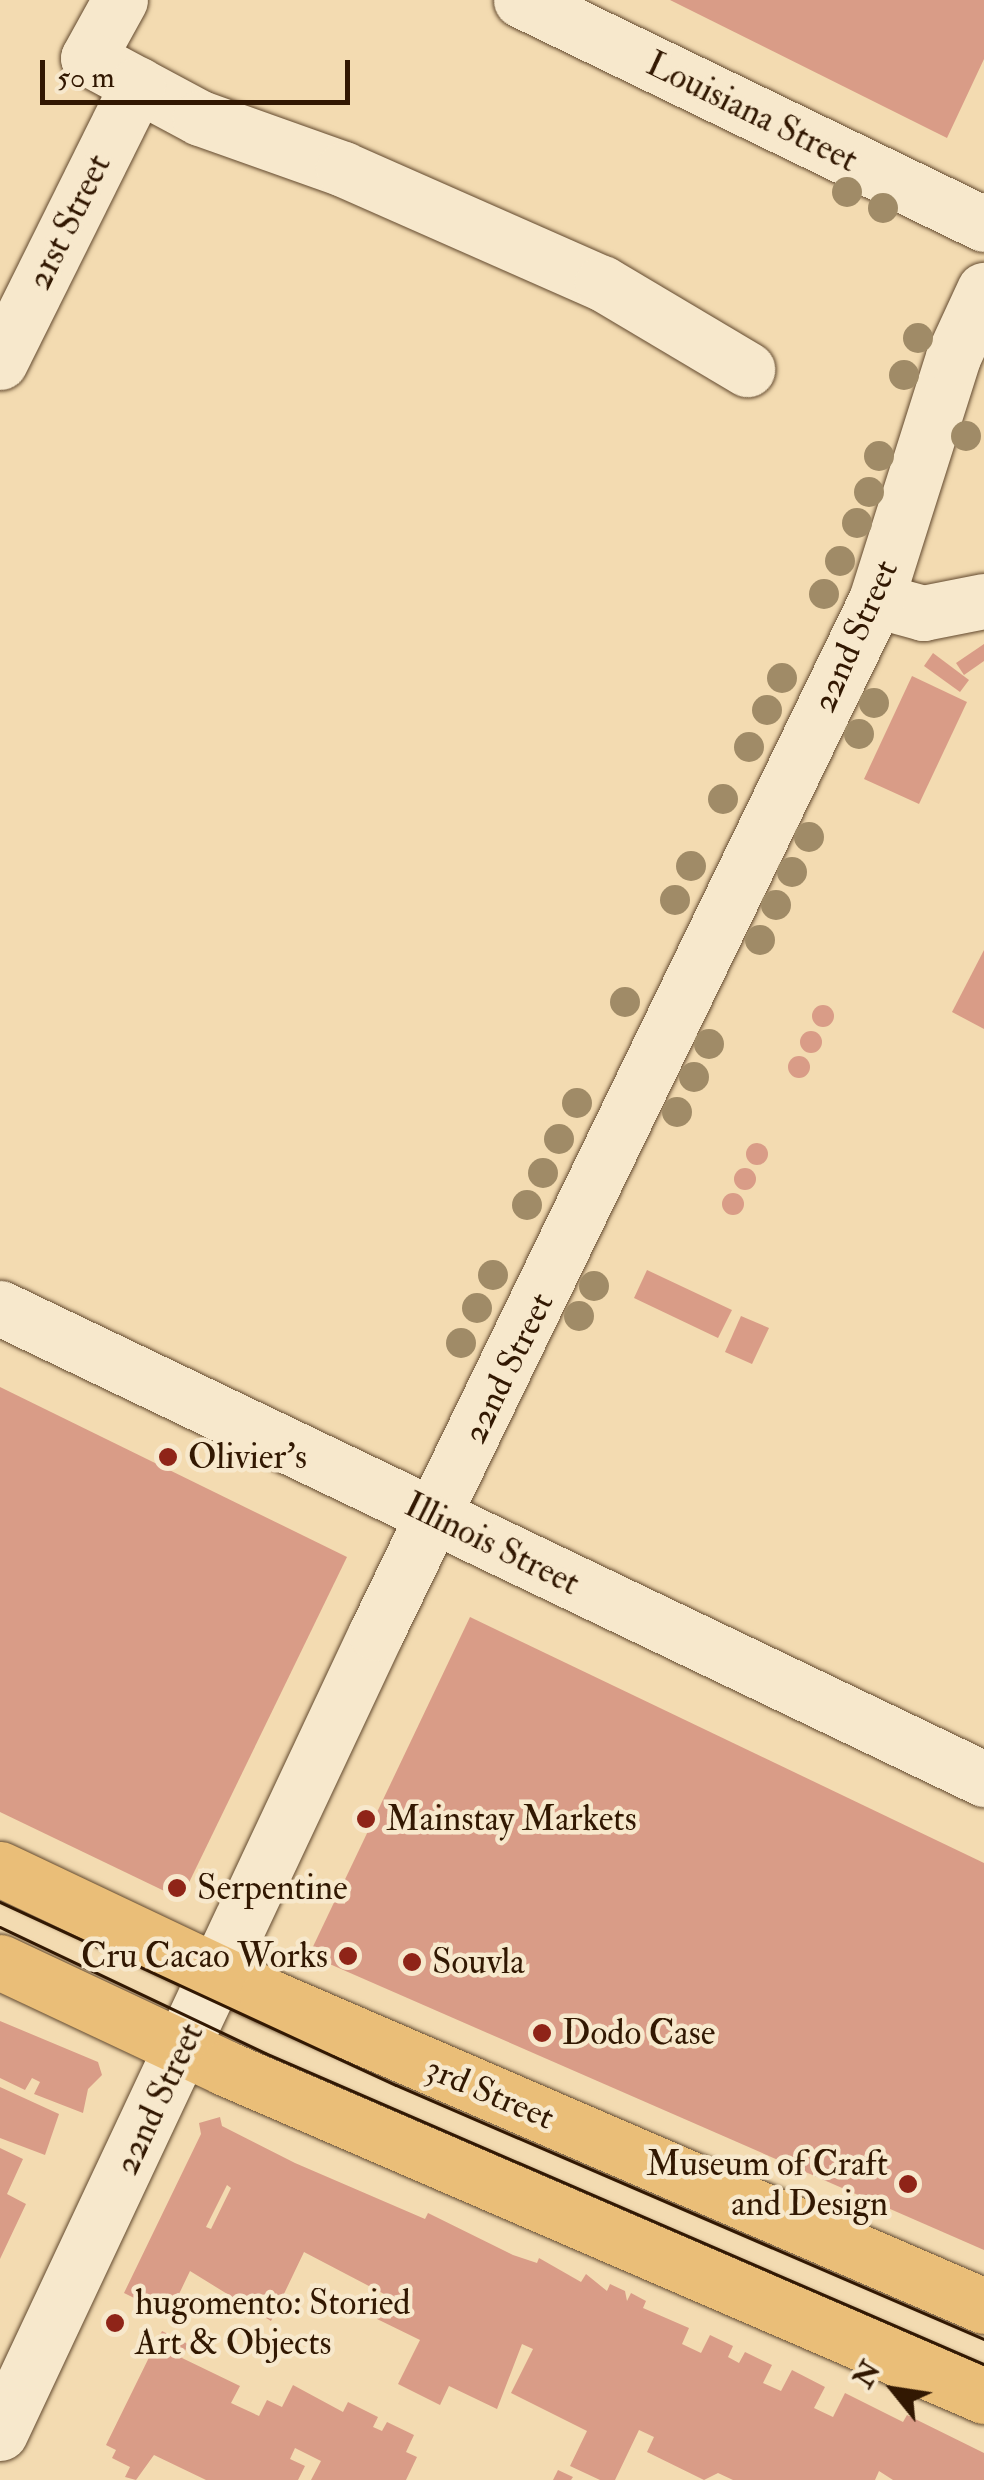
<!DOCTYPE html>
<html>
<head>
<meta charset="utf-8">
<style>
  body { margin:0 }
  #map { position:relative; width:984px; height:2480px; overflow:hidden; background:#f3dbb1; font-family:"IM FELL Double Pica",serif }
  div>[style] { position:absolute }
  .building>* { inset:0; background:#d99c87 }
  .round { border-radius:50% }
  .roads { filter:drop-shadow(0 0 2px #62492e) drop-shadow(0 0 2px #62492e) }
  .minor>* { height:55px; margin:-27.5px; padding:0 27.5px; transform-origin:27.5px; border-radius:27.5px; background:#f7e8cc }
  .major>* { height:55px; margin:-27.5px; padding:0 27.5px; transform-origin:27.5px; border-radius:27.5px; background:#eabe78 }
  .tram>* { height:2.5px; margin:-1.25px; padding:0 1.25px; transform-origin:1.25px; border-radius:1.25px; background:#321802 }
  .trees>* { width:30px; height:30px; margin:-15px; border-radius:50%; background:#a08b67 }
  .dots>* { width:28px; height:28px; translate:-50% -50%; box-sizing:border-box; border:5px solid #f7e8cc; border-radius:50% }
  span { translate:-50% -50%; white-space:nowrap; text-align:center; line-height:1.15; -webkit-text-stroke:9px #f7e8cc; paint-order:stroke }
  .street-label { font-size:35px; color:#321802 }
  .poi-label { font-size:35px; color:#321802 }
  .left { translate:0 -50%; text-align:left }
  .right { translate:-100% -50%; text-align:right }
  .north { position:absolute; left:844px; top:2340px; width:100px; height:100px; -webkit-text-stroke:8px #f7e8cc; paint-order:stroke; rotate:300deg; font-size:28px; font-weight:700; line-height:40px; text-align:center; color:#321802 }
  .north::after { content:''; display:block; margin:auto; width:35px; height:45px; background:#321802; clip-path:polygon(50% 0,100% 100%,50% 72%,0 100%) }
  .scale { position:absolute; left:40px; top:60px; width:310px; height:45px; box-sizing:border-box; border:5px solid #321802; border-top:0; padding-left:12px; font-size:30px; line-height:35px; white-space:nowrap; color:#321802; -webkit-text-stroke:8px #f7e8cc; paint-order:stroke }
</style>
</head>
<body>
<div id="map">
  <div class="building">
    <div style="clip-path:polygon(670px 0,984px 0,984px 59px,947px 138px)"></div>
    <div style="clip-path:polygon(984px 644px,984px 661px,964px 675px,956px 663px)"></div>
    <div style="clip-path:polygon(933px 653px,969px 680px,960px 692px,924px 666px)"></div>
    <div style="clip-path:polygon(912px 676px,967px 702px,919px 804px,864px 779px)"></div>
    <div style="clip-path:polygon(984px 950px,984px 1029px,952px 1012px)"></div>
    <div class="round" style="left:812px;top:1005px;width:22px;height:22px"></div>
    <div class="round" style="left:800px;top:1031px;width:22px;height:22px"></div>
    <div class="round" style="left:788px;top:1056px;width:22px;height:22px"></div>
    <div class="round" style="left:746px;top:1143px;width:22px;height:22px"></div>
    <div class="round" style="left:734px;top:1168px;width:22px;height:22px"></div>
    <div class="round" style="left:722px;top:1193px;width:22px;height:22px"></div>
    <div style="clip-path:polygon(647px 1270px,732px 1310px,718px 1338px,634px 1298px)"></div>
    <div style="clip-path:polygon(741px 1316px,769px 1328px,752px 1364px,725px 1352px)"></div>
    <div style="clip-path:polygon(0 1387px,347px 1557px,181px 1899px,0 1812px)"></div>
    <div style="clip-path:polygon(470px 1617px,984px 1863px,984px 2250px,309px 1955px)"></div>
    <div style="clip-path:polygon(0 2021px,98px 2062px,102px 2075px,88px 2089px,83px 2113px,34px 2094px,40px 2082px,32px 2078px,25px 2090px,0 2078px)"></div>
    <div style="clip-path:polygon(0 2087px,59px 2114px,45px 2155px,0 2138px)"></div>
    <div style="clip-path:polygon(evenodd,220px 2117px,222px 2126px,295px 2163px,425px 2219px,428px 2213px,513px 2255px,537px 2263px,539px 2258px,581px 2282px,586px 2274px,607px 2291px,610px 2284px,625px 2291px,627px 2301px,631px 2293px,646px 2301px,643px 2308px,689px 2328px,682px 2344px,701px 2353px,710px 2335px,733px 2346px,728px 2357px,739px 2363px,745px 2352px,772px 2365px,763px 2383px,781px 2391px,792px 2370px,825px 2387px,814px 2408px,833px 2417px,845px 2393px,903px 2422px,907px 2415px,984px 2453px,984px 2480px,893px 2480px,879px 2471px,875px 2480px,733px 2480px,718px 2473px,704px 2480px,647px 2452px,654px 2437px,639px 2430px,615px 2480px,600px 2480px,570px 2466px,587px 2431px,511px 2393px,533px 2349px,522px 2344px,497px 2409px,449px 2386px,440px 2405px,398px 2384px,420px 2340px,377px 2319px,388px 2296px,304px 2252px,271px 2321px,190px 2271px,169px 2315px,124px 2293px,201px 2134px,199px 2123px,220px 2117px,227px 2185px,231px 2188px,211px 2229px,206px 2227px,227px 2185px)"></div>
    <div style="clip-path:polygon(0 2148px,23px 2159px,7px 2194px,26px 2204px,0 2259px)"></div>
    <div style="clip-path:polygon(162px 2331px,188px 2344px,182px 2358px,240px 2386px,231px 2403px,259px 2416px,267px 2400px,282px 2407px,293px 2385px,343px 2412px,348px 2402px,378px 2417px,373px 2427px,382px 2431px,387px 2422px,414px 2435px,406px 2452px,417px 2457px,406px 2480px,311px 2480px,321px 2461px,295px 2448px,290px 2459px,305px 2466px,298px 2480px,206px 2480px,154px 2455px,136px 2480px,125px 2477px,130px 2467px,112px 2458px,116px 2450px,106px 2445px)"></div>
    <div style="clip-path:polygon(558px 2470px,573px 2477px,571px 2480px,553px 2480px)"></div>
  </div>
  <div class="roads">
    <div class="minor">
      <div style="left:120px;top:0;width:66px;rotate:118.9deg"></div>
      <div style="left:88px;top:58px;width:127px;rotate:28.2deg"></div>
      <div style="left:200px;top:118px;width:152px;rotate:19.6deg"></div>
      <div style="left:343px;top:169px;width:283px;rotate:23.8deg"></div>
      <div style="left:602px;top:283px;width:169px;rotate:30.7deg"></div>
      <div style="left:521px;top:0;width:514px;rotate:25.82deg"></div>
      <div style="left:0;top:362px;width:310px;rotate:-63.6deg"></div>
      <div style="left:876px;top:600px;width:49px;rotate:15.5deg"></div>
      <div style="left:923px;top:613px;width:62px;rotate:-11.1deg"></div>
      <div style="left:0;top:1308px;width:1091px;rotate:25.58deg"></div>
      <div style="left:0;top:2433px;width:884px;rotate:-64.83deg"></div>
      <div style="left:376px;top:1633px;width:1148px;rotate:-64.17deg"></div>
      <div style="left:876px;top:600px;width:255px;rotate:-72.4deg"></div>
      <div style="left:953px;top:357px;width:74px;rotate:-65.2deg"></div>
    </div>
    <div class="major">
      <div style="left:0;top:1869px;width:296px;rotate:25.4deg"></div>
      <div style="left:267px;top:1996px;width:781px;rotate:23.38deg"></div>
      <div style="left:0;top:1962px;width:249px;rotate:25.2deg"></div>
      <div style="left:225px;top:2068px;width:827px;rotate:23.37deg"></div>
    </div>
  </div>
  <div class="tram">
    <div style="left:0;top:1902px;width:436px;rotate:24.8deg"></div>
    <div style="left:396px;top:2085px;width:641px;rotate:23.36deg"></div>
    <div style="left:0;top:1927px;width:293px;rotate:25.4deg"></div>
    <div style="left:265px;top:2053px;width:783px;rotate:23.39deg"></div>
  </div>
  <div class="trees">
    <div style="left:847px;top:192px"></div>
    <div style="left:883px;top:208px"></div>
    <div style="left:918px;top:338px"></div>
    <div style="left:904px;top:375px"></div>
    <div style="left:966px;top:436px"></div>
    <div style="left:879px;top:456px"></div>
    <div style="left:869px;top:492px"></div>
    <div style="left:857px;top:523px"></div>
    <div style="left:840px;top:561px"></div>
    <div style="left:824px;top:594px"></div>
    <div style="left:782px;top:678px"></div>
    <div style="left:874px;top:703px"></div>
    <div style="left:767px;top:710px"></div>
    <div style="left:859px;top:734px"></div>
    <div style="left:749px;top:747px"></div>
    <div style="left:723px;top:799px"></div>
    <div style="left:809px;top:837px"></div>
    <div style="left:691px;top:866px"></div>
    <div style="left:792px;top:872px"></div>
    <div style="left:675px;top:900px"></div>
    <div style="left:776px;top:905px"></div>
    <div style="left:760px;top:940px"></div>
    <div style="left:625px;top:1002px"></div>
    <div style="left:709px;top:1044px"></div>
    <div style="left:694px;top:1077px"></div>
    <div style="left:577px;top:1103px"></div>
    <div style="left:677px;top:1112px"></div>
    <div style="left:559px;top:1139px"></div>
    <div style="left:543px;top:1173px"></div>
    <div style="left:527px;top:1205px"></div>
    <div style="left:493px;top:1275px"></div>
    <div style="left:594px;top:1286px"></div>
    <div style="left:477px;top:1308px"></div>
    <div style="left:579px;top:1316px"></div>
    <div style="left:461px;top:1343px"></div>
  </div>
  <div class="dots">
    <div style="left:168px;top:1457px;background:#8f2418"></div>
    <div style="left:366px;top:1819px;background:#8f2418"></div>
    <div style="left:177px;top:1888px;background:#8f2418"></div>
    <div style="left:348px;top:1956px;background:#8f2418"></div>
    <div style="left:412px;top:1962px;background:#8f2418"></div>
    <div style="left:542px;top:2033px;background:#8f2418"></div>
    <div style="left:908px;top:2184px;background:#8f2418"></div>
    <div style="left:115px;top:2323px;background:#8f2418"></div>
  </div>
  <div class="street-label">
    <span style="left:752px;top:112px;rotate:26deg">Louisiana Street</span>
    <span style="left:69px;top:222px;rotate:-64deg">21st Street</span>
    <span style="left:855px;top:636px;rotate:-66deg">22nd Street</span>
    <span style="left:508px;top:1368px;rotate:-64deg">22nd Street</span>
    <span style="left:492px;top:1544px;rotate:26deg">Illinois Street</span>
    <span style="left:490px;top:2093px;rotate:23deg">3rd Street</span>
    <span style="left:159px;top:2099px;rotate:-65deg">22nd Street</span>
  </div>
  <div class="poi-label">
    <span class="left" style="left:188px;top:1457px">Olivier's</span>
    <span class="left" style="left:386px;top:1819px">Mainstay Markets</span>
    <span class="left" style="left:197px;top:1888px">Serpentine</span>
    <span class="right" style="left:328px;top:1956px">Cru Cacao Works</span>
    <span class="left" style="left:432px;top:1962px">Souvla</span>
    <span class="left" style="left:562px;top:2033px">Dodo Case</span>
    <span class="right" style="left:888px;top:2184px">Museum of Craft<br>and Design</span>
    <span class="left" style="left:135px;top:2323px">hugomento: Storied<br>Art &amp; Objects</span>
  </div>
  <div class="north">N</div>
  <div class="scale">50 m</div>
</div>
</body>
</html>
